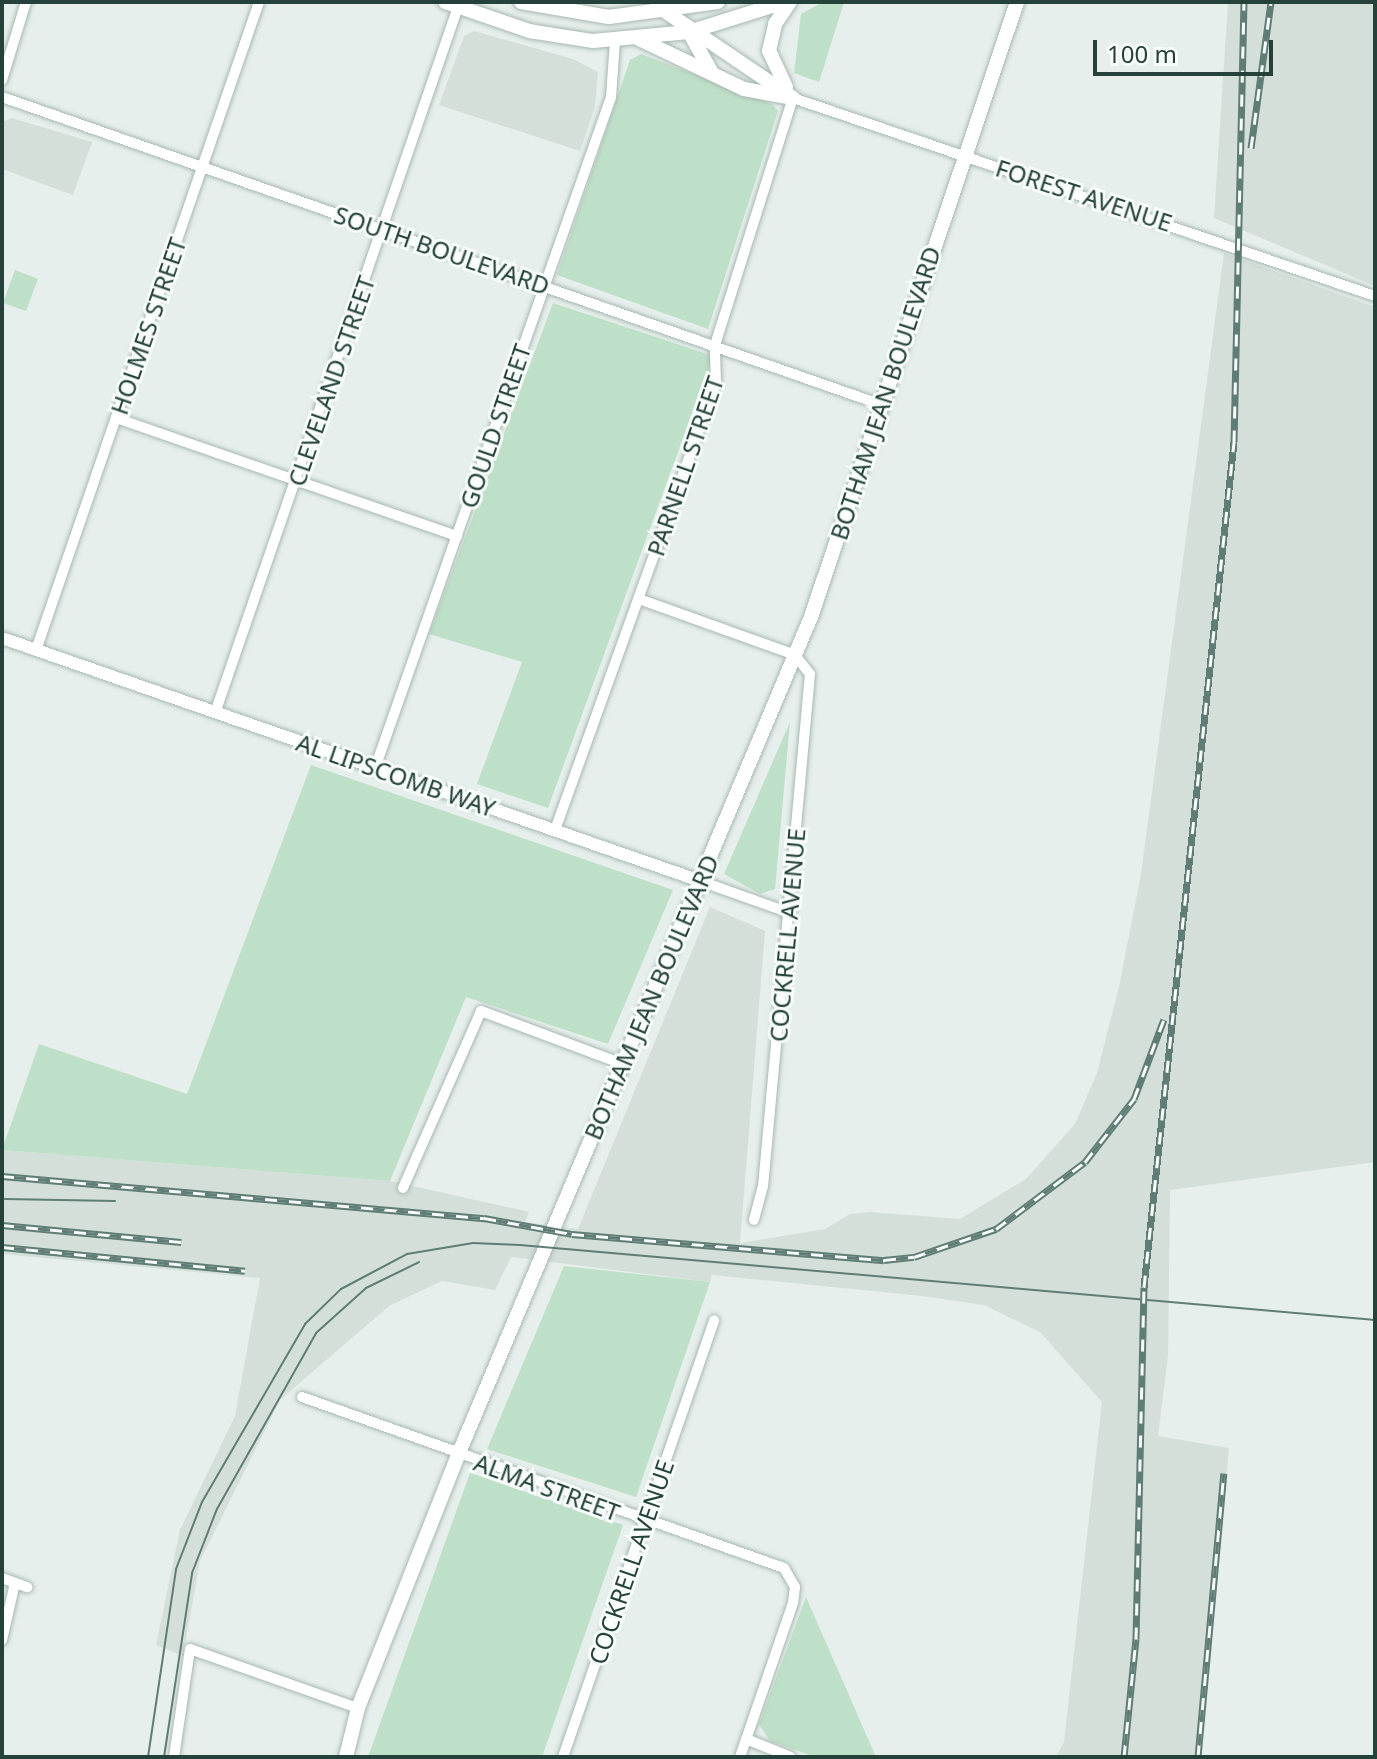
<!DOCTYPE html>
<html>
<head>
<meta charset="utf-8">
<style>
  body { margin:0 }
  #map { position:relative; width:1377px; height:1759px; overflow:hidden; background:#e6efeb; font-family:"Noto Sans",sans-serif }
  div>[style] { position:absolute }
  .built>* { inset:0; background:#d4dfda }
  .green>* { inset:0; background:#bfe0c8 }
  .roads { filter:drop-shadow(0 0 2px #a8b8b2) drop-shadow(0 0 2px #a8b8b2) }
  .minor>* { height:10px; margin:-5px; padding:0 5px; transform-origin:5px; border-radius:5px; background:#fff }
  .tertiary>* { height:12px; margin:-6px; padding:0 6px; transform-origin:6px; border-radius:6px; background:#fff }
  .secondary>* { height:14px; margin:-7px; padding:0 7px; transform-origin:7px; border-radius:7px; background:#fff }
  .tram>* { height:2px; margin:-1px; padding:0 1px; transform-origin:1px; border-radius:1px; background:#5f7d75 }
  .rail>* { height:7px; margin-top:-3.5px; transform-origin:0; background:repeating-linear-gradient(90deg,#f7fbf9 0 12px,#5f7d75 0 24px); box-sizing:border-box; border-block:2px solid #5f7d75 }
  span { translate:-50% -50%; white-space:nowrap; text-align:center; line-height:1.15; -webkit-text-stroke:6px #f7fbf9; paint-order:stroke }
  .street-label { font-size:24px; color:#24423a }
  .frame { position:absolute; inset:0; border:4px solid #24423a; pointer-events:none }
  .scale { position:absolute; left:1093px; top:40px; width:180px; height:36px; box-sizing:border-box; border:4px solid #24423a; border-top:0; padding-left:10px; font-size:24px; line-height:28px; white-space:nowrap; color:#24423a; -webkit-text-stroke:6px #f7fbf9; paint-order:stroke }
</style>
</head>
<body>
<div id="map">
  <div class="built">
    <div style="clip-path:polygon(1228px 2px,1375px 2px,1375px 286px,1214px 218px)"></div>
    <div style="clip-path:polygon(474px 31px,573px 59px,598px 72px,595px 107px,580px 151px,439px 105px,464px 36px)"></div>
    <div style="clip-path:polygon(12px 118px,92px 142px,73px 195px,2px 169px,2px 122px)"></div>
    <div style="clip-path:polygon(1224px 253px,1375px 307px,1375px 1162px,1170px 1190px,1168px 1356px,1158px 1436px,1229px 1448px,1201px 1757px,1056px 1757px,1064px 1742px,1102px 1402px,1040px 1332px,984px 1305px,922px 1296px,712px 1275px,710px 1282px,511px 1257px,495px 1290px,442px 1281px,389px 1306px,280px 1400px,200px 1561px,183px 1656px,156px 1645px,180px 1530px,235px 1416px,260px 1278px,2px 1254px,2px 1150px,390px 1181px,529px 1212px,525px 1222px,578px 1229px,710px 907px,765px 931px,740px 1243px,825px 1229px,850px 1214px,870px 1212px,960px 1219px,1026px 1179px,1075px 1124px,1097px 1073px,1119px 987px,1141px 874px)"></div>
  </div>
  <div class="green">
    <div style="clip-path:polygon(823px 2px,844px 2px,819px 82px,794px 73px,801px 14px)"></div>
    <div style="clip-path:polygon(641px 54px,772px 104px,778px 111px,708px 329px,557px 275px,630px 60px)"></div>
    <div style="clip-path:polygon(15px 270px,38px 279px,26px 311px,3px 303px)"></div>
    <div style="clip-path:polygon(553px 303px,713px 356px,548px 808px,477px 784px,522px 662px,429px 634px)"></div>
    <div style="clip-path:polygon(790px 722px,775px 889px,760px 894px,724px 874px)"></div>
    <div style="clip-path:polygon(311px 765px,673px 890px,608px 1044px,466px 997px,390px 1181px,2px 1150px,39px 1044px,187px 1094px)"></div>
    <div style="clip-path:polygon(564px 1266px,710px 1282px,636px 1497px,487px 1449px)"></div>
    <div style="clip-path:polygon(470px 1473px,623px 1525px,542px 1757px,368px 1757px)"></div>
    <div style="clip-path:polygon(806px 1597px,876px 1757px,815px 1757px,770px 1741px,759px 1724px)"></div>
  </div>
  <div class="roads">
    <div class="minor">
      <div style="left:2px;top:80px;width:82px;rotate:-72.9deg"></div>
      <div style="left:2px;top:97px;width:932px;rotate:19.29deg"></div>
      <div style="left:116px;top:418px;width:361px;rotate:19.1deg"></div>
      <div style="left:639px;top:599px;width:166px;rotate:19.7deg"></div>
      <div style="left:795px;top:655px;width:24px;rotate:52deg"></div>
      <div style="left:810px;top:674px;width:514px;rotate:95.24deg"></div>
      <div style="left:763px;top:1186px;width:35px;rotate:105deg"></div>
      <div style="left:36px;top:650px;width:685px;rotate:-71.01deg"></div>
      <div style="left:215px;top:713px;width:750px;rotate:-71.01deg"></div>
      <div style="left:375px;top:768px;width:711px;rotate:-70.62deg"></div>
      <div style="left:611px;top:97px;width:56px;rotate:-85.9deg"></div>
      <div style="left:555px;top:830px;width:476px;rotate:-70.2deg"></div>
      <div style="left:716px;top:382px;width:37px;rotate:-92deg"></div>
      <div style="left:715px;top:345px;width:259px;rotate:-72.5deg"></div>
      <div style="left:793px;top:98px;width:615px;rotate:18.79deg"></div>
      <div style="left:700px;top:881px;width:96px;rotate:19.6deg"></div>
      <div style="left:403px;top:1188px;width:193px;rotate:-66.2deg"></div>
      <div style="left:481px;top:1011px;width:152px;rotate:20.5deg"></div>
      <div style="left:302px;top:1397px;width:511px;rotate:19.53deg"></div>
      <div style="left:784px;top:1568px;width:22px;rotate:60deg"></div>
      <div style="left:795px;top:1587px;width:16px;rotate:97deg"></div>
      <div style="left:793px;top:1603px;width:163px;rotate:109deg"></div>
      <div style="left:2px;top:1578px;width:27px;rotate:20deg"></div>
      <div style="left:2px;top:1640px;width:58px;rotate:-77.2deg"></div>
      <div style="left:746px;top:1739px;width:48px;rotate:21.8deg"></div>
      <div style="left:174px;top:1757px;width:109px;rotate:-81.6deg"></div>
      <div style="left:190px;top:1649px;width:178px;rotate:19.4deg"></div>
      <div style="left:563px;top:1757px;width:462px;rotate:-70.9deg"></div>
    </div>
    <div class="tertiary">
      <div style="left:2px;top:638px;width:739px;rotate:19.19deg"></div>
    </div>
    <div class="secondary">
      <div style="left:445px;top:2px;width:89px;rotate:19deg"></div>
      <div style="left:529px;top:31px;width:65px;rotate:8.9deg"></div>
      <div style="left:593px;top:41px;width:96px;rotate:-5.4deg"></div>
      <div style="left:689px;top:32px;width:101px;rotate:-17.4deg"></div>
      <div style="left:521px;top:2px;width:89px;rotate:9.7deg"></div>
      <div style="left:609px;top:17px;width:110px;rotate:-7.8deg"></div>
      <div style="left:666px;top:12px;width:153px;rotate:34.1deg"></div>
      <div style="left:689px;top:32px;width:47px;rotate:60.7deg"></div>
      <div style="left:639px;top:39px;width:116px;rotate:25.5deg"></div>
      <div style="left:744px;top:89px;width:50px;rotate:10.4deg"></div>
      <div style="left:786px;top:87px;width:40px;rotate:-115deg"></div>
      <div style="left:769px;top:51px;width:28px;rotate:-77deg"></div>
      <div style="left:775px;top:24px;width:27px;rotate:-56deg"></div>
      <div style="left:346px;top:1757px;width:50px;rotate:-76.2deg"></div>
      <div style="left:358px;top:1708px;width:272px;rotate:-68.4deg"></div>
      <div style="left:458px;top:1455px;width:909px;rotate:-67.16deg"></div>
      <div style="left:811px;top:617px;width:649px;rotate:-71.48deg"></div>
    </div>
  </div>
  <div class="tram">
    <div style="left:5px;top:1199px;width:110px;rotate:1deg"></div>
    <div style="left:148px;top:1757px;width:190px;rotate:-81.5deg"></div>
    <div style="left:176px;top:1569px;width:72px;rotate:-68.8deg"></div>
    <div style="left:202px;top:1502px;width:206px;rotate:-59.9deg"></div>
    <div style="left:305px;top:1324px;width:50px;rotate:-44.2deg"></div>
    <div style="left:341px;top:1289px;width:75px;rotate:-27.9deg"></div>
    <div style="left:407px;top:1254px;width:67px;rotate:-9.5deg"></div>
    <div style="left:473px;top:1243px;width:47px;rotate:2.4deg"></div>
    <div style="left:520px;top:1245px;width:858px;rotate:5.01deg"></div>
    <div style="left:164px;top:1757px;width:186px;rotate:-81.3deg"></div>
    <div style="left:192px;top:1573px;width:69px;rotate:-68.7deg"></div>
    <div style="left:217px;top:1509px;width:202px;rotate:-60.6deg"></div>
    <div style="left:316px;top:1333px;width:67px;rotate:-42deg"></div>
    <div style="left:366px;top:1288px;width:59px;rotate:-26.1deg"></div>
  </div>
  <div class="rail">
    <div style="left:1251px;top:148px;width:147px;rotate:-82.2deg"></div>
    <div style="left:2px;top:1176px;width:484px;rotate:5deg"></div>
    <div style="left:484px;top:1218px;width:89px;rotate:10.3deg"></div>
    <div style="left:572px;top:1234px;width:313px;rotate:4.8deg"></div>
    <div style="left:884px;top:1260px;width:30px;rotate:-6deg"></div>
    <div style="left:914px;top:1257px;width:87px;rotate:-18.9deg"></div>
    <div style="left:996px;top:1229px;width:111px;rotate:-37deg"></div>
    <div style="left:1085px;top:1162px;width:80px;rotate:-52.1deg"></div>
    <div style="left:1134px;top:1099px;width:85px;rotate:-69.4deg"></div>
    <div style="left:2px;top:1225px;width:180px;rotate:5.4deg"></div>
    <div style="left:2px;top:1247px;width:244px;rotate:5.6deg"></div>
    <div style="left:1124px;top:1757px;width:119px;rotate:-84.2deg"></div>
    <div style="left:1136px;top:1639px;width:352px;rotate:-88.7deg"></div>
    <div style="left:1144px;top:1287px;width:850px;rotate:-83.92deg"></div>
    <div style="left:1234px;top:442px;width:440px;rotate:-88.7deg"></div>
    <div style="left:1198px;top:1757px;width:285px;rotate:-84.8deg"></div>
  </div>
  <div class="street-label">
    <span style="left:1084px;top:195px;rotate:18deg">FOREST AVENUE</span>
    <span style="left:442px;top:250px;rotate:19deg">SOUTH BOULEVARD</span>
    <span style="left:148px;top:326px;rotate:-71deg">HOLMES STREET</span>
    <span style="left:331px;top:381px;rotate:-71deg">CLEVELAND STREET</span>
    <span style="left:885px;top:393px;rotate:-72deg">BOTHAM JEAN BOULEVARD</span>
    <span style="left:495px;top:426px;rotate:-71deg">GOULD STREET</span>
    <span style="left:685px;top:466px;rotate:-71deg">PARNELL STREET</span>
    <span style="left:396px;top:775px;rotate:19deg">AL LIPSCOMB WAY</span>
    <span style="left:787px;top:935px;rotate:-85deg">COCKRELL AVENUE</span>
    <span style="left:651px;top:997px;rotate:-67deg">BOTHAM JEAN BOULEVARD</span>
    <span style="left:547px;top:1487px;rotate:20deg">ALMA STREET</span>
    <span style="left:631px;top:1562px;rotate:-71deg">COCKRELL AVENUE</span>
  </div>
  <div class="frame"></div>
  <div class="scale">100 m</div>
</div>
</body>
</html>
